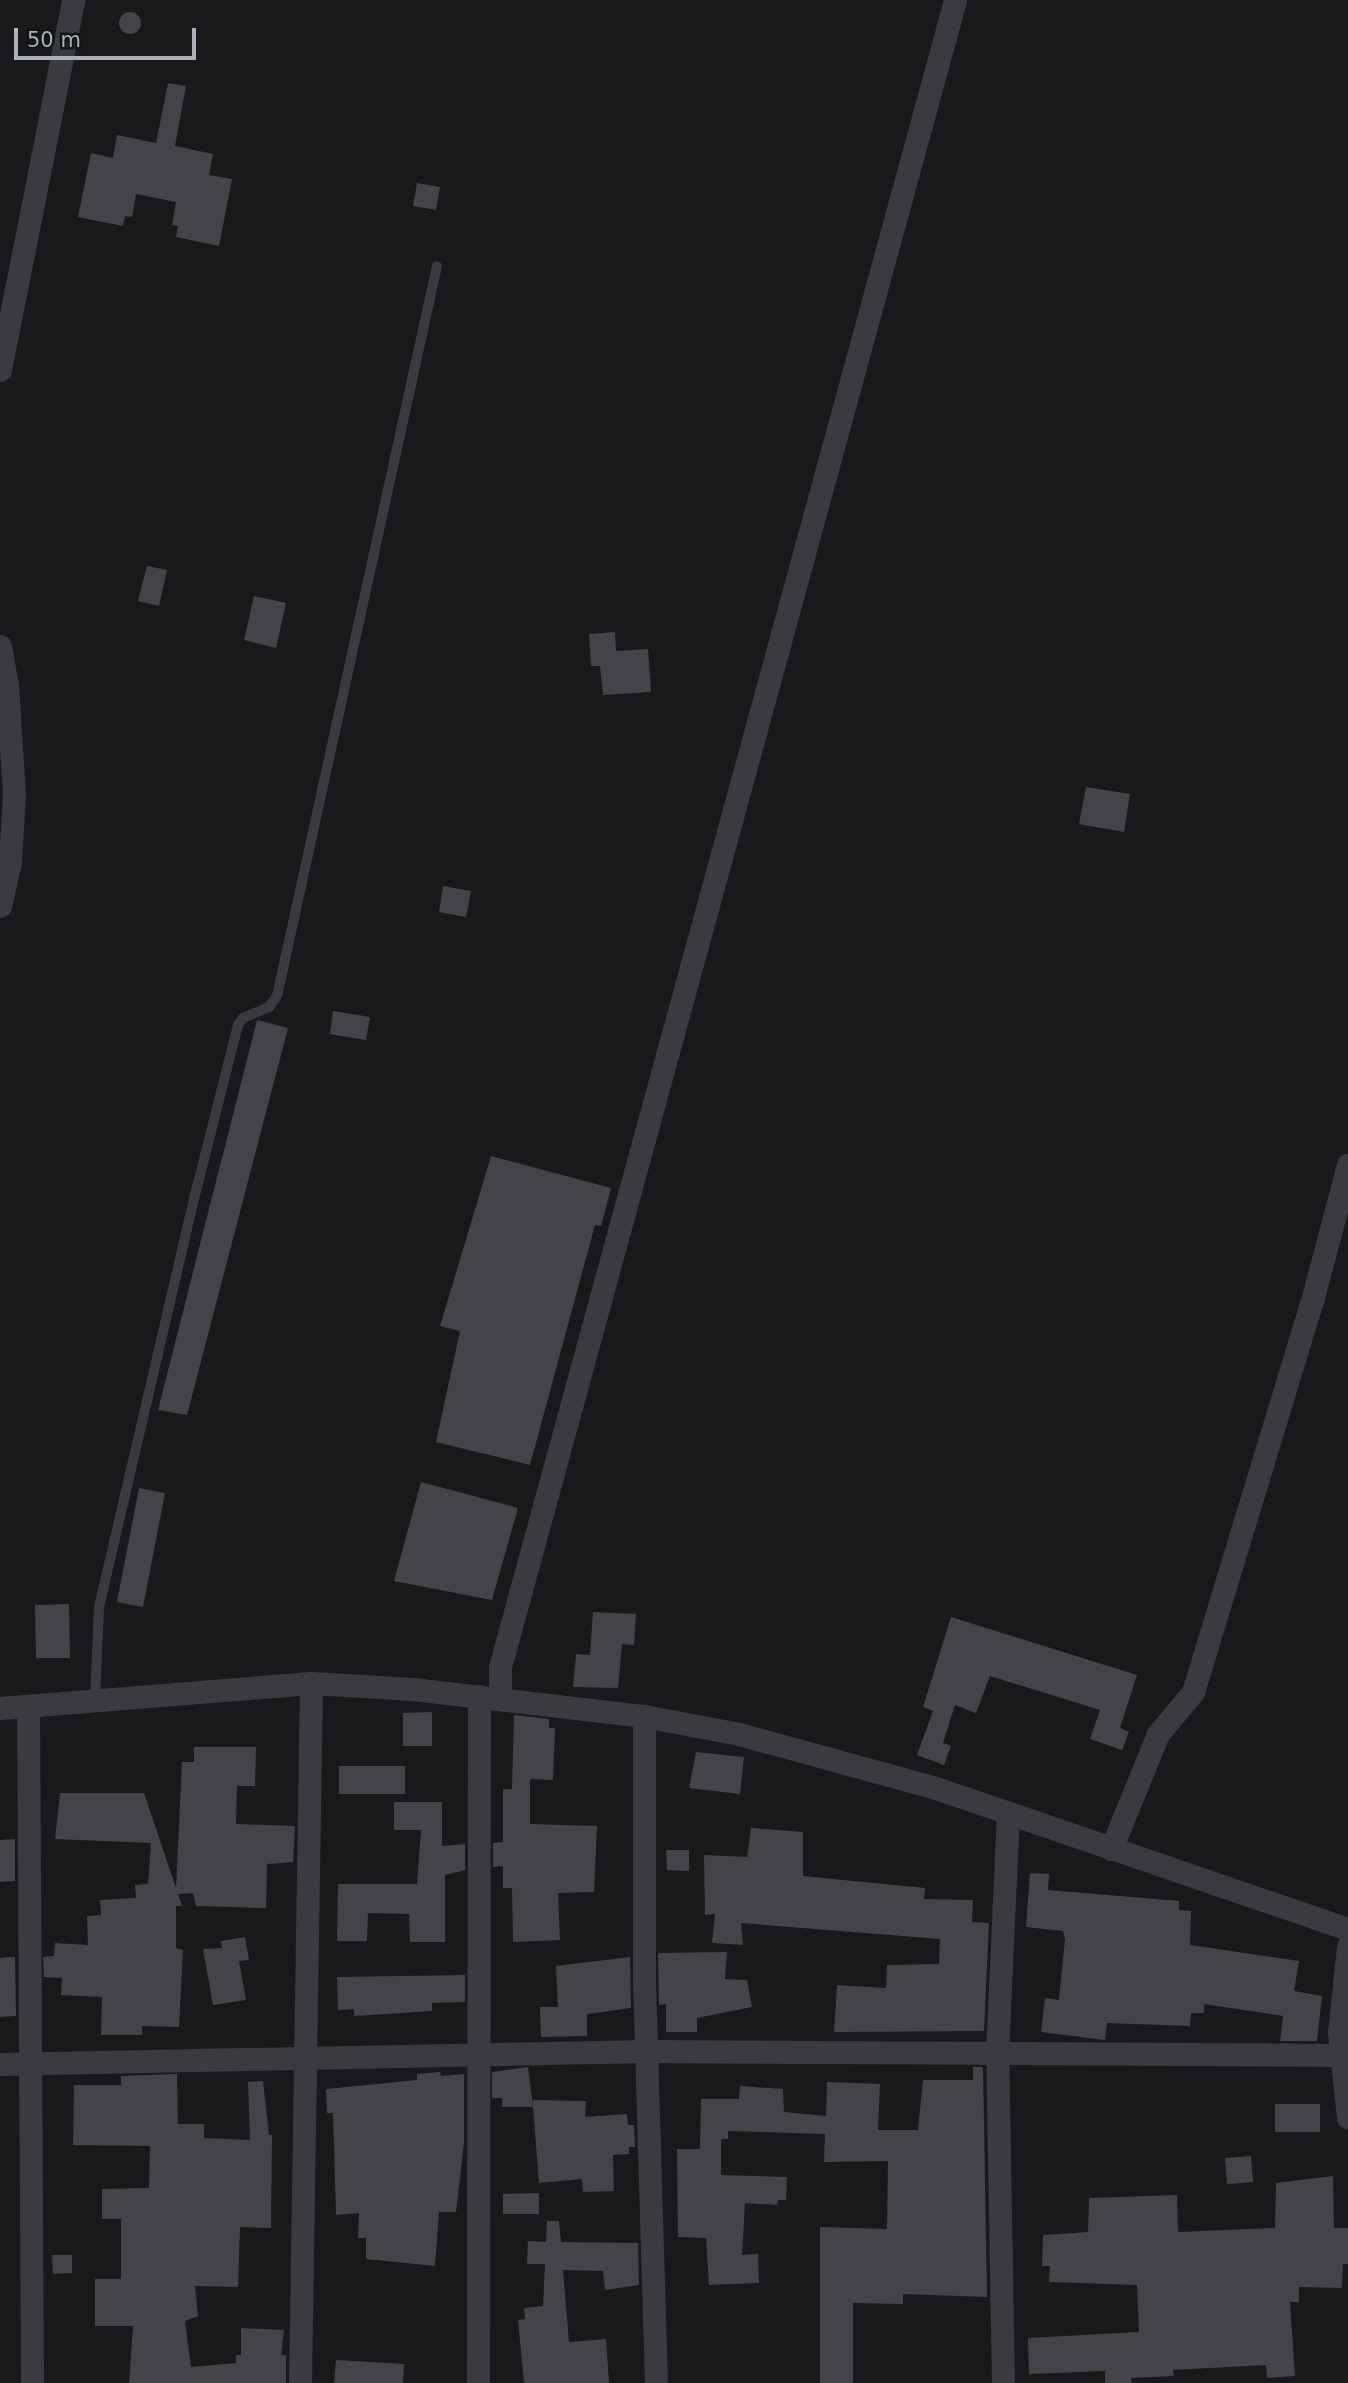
<!DOCTYPE html>
<html>
<head>
<meta charset="utf-8">
<style>
  body { margin:0 }
  #map { position:relative; width:1348px; height:2383px; overflow:hidden; background:#19191b; font-family:"DejaVu Sans",sans-serif }
  div>[style] { position:absolute }
  .building>* { inset:0; background:#434448 }
  .round { border-radius:50% }
  .service>* { height:10px; margin:-5px; padding:0 5px; transform-origin:5px; border-radius:5px; background:#393b40 }
  .minor>* { height:23px; margin:-11.5px; padding:0 11.5px; transform-origin:11.5px; border-radius:11.5px; background:#393b40 }
  span { translate:-50% -50%; white-space:nowrap; text-align:center; line-height:1.15; -webkit-text-stroke:6px #131416; paint-order:stroke }
  .scale { position:absolute; left:14px; top:28px; width:182px; height:32px; box-sizing:border-box; border:4px solid #abb1ba; border-top:0; padding-left:9px; font-size:21px; line-height:24px; white-space:nowrap; color:#abb1ba; -webkit-text-stroke:5px #131416; paint-order:stroke }
</style>
</head>
<body>
<div id="map">
  <div class="building">
    <div class="round" style="left:119px;top:12px;width:22px;height:22px"></div>
    <div style="clip-path:polygon(168px 83px,186px 86px,175px 146px,213px 154px,209px 175px,232px 179px,219px 246px,176px 237px,178px 226px,172px 225px,176px 202px,136px 194px,132px 217px,125px 216px,123px 226px,78px 217px,91px 153px,113px 158px,117px 135px,156px 143px)"></div>
    <div style="clip-path:polygon(417px 183px,440px 187px,436px 210px,413px 206px)"></div>
    <div style="clip-path:polygon(147px 566px,167px 570px,159px 606px,138px 601px)"></div>
    <div style="clip-path:polygon(254px 596px,286px 603px,276px 648px,244px 640px)"></div>
    <div style="clip-path:polygon(615px 632px,616px 651px,648px 649px,651px 692px,603px 695px,600px 666px,591px 666px,589px 634px)"></div>
    <div style="clip-path:polygon(1086px 787px,1130px 794px,1124px 832px,1079px 824px)"></div>
    <div style="clip-path:polygon(443px 886px,471px 891px,466px 917px,439px 912px)"></div>
    <div style="clip-path:polygon(333px 1011px,370px 1017px,366px 1040px,330px 1034px)"></div>
    <div style="clip-path:polygon(257px 1020px,288px 1028px,187px 1415px,158px 1410px)"></div>
    <div style="clip-path:polygon(491px 1156px,611px 1188px,601px 1226px,595px 1225px,530px 1465px,436px 1442px,460px 1331px,440px 1326px)"></div>
    <div style="clip-path:polygon(421px 1482px,518px 1508px,492px 1600px,394px 1581px)"></div>
    <div style="clip-path:polygon(139px 1488px,165px 1493px,143px 1607px,117px 1602px)"></div>
    <div style="clip-path:polygon(69px 1604px,70px 1658px,36px 1658px,35px 1605px)"></div>
    <div style="clip-path:polygon(593px 1612px,636px 1614px,634px 1645px,622px 1644px,618px 1688px,573px 1687px,576px 1654px,590px 1655px)"></div>
    <div style="clip-path:polygon(951px 1617px,1137px 1675px,1120px 1728px,1129px 1732px,1122px 1750px,1090px 1739px,1100px 1710px,990px 1676px,976px 1713px,955px 1705px,943px 1743px,951px 1746px,944px 1765px,917px 1755px,933px 1711px,923px 1707px)"></div>
    <div style="clip-path:polygon(432px 1712px,432px 1746px,403px 1746px,403px 1713px)"></div>
    <div style="clip-path:polygon(514px 1715px,549px 1719px,549px 1728px,555px 1728px,553px 1780px,530px 1779px,530px 1824px,597px 1826px,594px 1892px,558px 1893px,560px 1940px,513px 1942px,512px 1888px,503px 1888px,503px 1866px,493px 1867px,493px 1843px,503px 1842px,503px 1789px,512px 1789px)"></div>
    <div style="clip-path:polygon(194px 1747px,256px 1747px,255px 1786px,237px 1786px,236px 1824px,295px 1826px,293px 1862px,267px 1864px,266px 1908px,196px 1906px,193px 1893px,178px 1894px,182px 1906px,176px 1906px,176px 1948px,183px 1950px,179px 2027px,142px 2026px,142px 2035px,101px 2035px,102px 1997px,61px 1995px,62px 1978px,44px 1977px,43px 1957px,54px 1956px,55px 1943px,88px 1945px,87px 1916px,101px 1915px,100px 1900px,136px 1898px,135px 1885px,148px 1884px,151px 1843px,55px 1839px,60px 1793px,144px 1793px,176px 1888px,182px 1762px,194px 1762px)"></div>
    <div style="clip-path:polygon(696px 1752px,744px 1757px,740px 1794px,689px 1788px)"></div>
    <div style="clip-path:polygon(339px 1766px,405px 1766px,405px 1794px,339px 1794px)"></div>
    <div style="clip-path:polygon(394px 1802px,442px 1802px,442px 1846px,465px 1844px,465px 1870px,445px 1875px,445px 1942px,410px 1942px,409px 1914px,368px 1913px,367px 1941px,337px 1941px,338px 1884px,417px 1884px,421px 1830px,394px 1830px)"></div>
    <div style="clip-path:polygon(751px 1828px,803px 1832px,803px 1876px,925px 1888px,924px 1899px,973px 1900px,972px 1922px,989px 1923px,984px 2031px,834px 2032px,837px 1985px,886px 1988px,887px 1965px,939px 1964px,940px 1939px,741px 1923px,743px 1945px,712px 1943px,715px 1914px,705px 1915px,704px 1855px,747px 1857px)"></div>
    <div style="clip-path:polygon(15px 1839px,15px 1881px,0 1882px,0 1840px)"></div>
    <div style="clip-path:polygon(666px 1850px,689px 1850px,689px 1871px,667px 1870px)"></div>
    <div style="clip-path:polygon(1030px 1873px,1049px 1874px,1048px 1890px,1179px 1901px,1179px 1910px,1191px 1911px,1190px 1945px,1299px 1961px,1294px 1991px,1322px 1996px,1317px 2041px,1280px 2041px,1283px 2016px,1204px 2004px,1204px 2013px,1191px 2013px,1190px 2026px,1107px 2023px,1105px 2040px,1041px 2032px,1045px 1998px,1059px 2000px,1065px 1939px,1063px 1931px,1026px 1927px)"></div>
    <div style="clip-path:polygon(245px 1937px,249px 1960px,239px 1961px,246px 2000px,213px 2005px,203px 1949px,222px 1948px,221px 1941px)"></div>
    <div style="clip-path:polygon(727px 1952px,725px 1979px,747px 1980px,752px 2007px,697px 2018px,697px 2032px,666px 2032px,666px 2004px,659px 2005px,658px 1953px)"></div>
    <div style="clip-path:polygon(9px 1957px,15px 1957px,16px 2016px,0 2017px,0 1958px)"></div>
    <div style="clip-path:polygon(630px 1957px,631px 2008px,587px 2014px,587px 2036px,541px 2037px,540px 2007px,558px 2007px,556px 1966px)"></div>
    <div style="clip-path:polygon(465px 1975px,465px 2002px,432px 2003px,432px 2011px,354px 2016px,354px 2009px,338px 2010px,337px 1977px)"></div>
    <div style="clip-path:polygon(528px 2067px,533px 2106px,533px 2100px,586px 2101px,585px 2117px,627px 2114px,628px 2125px,634px 2125px,635px 2147px,629px 2147px,629px 2154px,613px 2155px,614px 2191px,583px 2192px,582px 2179px,539px 2183px,533px 2107px,502px 2107px,502px 2098px,492px 2098px,492px 2072px)"></div>
    <div style="clip-path:polygon(973px 2067px,983px 2067px,987px 2297px,903px 2294px,903px 2304px,853px 2303px,853px 2383px,820px 2383px,820px 2227px,887px 2229px,888px 2161px,824px 2162px,825px 2134px,728px 2131px,728px 2139px,721px 2139px,721px 2175px,787px 2177px,786px 2200px,778px 2200px,777px 2205px,745px 2203px,742px 2255px,758px 2254px,759px 2283px,709px 2285px,706px 2238px,678px 2237px,677px 2149px,700px 2149px,701px 2099px,739px 2099px,740px 2086px,783px 2089px,784px 2112px,826px 2116px,827px 2082px,880px 2084px,878px 2130px,918px 2130px,923px 2080px,973px 2080px)"></div>
    <div style="clip-path:polygon(440px 2072px,441px 2076px,464px 2074px,464px 2143px,456px 2212px,439px 2212px,435px 2266px,366px 2259px,366px 2238px,358px 2238px,359px 2213px,336px 2215px,333px 2113px,327px 2113px,326px 2089px,417px 2080px,417px 2074px)"></div>
    <div style="clip-path:polygon(177px 2074px,178px 2124px,204px 2124px,204px 2138px,250px 2140px,248px 2082px,263px 2081px,269px 2135px,272px 2135px,271px 2228px,240px 2227px,238px 2287px,195px 2286px,198px 2316px,185px 2321px,191px 2367px,236px 2363px,236px 2355px,241px 2355px,241px 2328px,284px 2330px,281px 2355px,286px 2355px,286px 2383px,129px 2383px,133px 2326px,95px 2326px,95px 2279px,121px 2279px,121px 2219px,102px 2219px,102px 2189px,149px 2188px,150px 2146px,73px 2145px,74px 2085px,121px 2085px,121px 2076px)"></div>
    <div style="clip-path:polygon(1275px 2104px,1320px 2104px,1320px 2132px,1275px 2132px)"></div>
    <div style="clip-path:polygon(1251px 2156px,1253px 2182px,1227px 2184px,1225px 2158px)"></div>
    <div style="clip-path:polygon(1333px 2176px,1334px 2228px,1348px 2228px,1348px 2264px,1343px 2264px,1342px 2288px,1299px 2287px,1299px 2302px,1290px 2302px,1295px 2376px,1267px 2378px,1266px 2365px,1173px 2370px,1174px 2376px,1131px 2378px,1132px 2383px,1105px 2383px,1105px 2371px,1029px 2374px,1028px 2338px,1139px 2332px,1137px 2285px,1049px 2282px,1050px 2266px,1042px 2266px,1043px 2235px,1088px 2232px,1089px 2198px,1177px 2195px,1178px 2232px,1275px 2228px,1276px 2183px)"></div>
    <div style="clip-path:polygon(539px 2193px,539px 2214px,503px 2214px,503px 2194px)"></div>
    <div style="clip-path:polygon(547px 2221px,559px 2221px,561px 2242px,638px 2243px,639px 2285px,605px 2290px,603px 2271px,563px 2270px,569px 2342px,606px 2339px,609px 2383px,524px 2383px,518px 2320px,525px 2319px,524px 2308px,543px 2306px,545px 2264px,527px 2264px,528px 2241px,546px 2242px)"></div>
    <div style="clip-path:polygon(52px 2255px,72px 2255px,72px 2273px,53px 2274px)"></div>
    <div style="clip-path:polygon(336px 2360px,404px 2364px,403px 2383px,334px 2383px)"></div>
  </div>
  <div class="service">
    <div style="left:95px;top:1699px;width:92px;rotate:-87.5deg"></div>
    <div style="left:99px;top:1607px;width:427px;rotate:-76.9deg"></div>
    <div style="left:196px;top:1191px;width:171px;rotate:-75.8deg"></div>
    <div style="left:238px;top:1025px;width:9px;rotate:-54deg"></div>
    <div style="left:243px;top:1018px;width:28px;rotate:-23deg"></div>
    <div style="left:269px;top:1007px;width:14px;rotate:-54deg"></div>
    <div style="left:277px;top:996px;width:747px;rotate:-77.64deg"></div>
  </div>
  <div class="minor">
    <div style="left:0;top:370px;width:377px;rotate:-78.8deg"></div>
    <div style="left:0;top:646px;width:39px;rotate:80deg"></div>
    <div style="left:7px;top:684px;width:110px;rotate:86.4deg"></div>
    <div style="left:14px;top:794px;width:68px;rotate:93.4deg"></div>
    <div style="left:10px;top:862px;width:45px;rotate:102.8deg"></div>
    <div style="left:500px;top:1698px;width:31px;rotate:-90deg"></div>
    <div style="left:500px;top:1667px;width:1728px;rotate:-74.73deg"></div>
    <div style="left:28px;top:1707px;width:676px;rotate:89.66deg"></div>
    <div style="left:0;top:1708px;width:312px;rotate:-4.6deg"></div>
    <div style="left:311px;top:1683px;width:102px;rotate:3.4deg"></div>
    <div style="left:413px;top:1689px;width:233px;rotate:6.7deg"></div>
    <div style="left:644px;top:1716px;width:97px;rotate:10.7deg"></div>
    <div style="left:739px;top:1734px;width:201px;rotate:15.3deg"></div>
    <div style="left:933px;top:1787px;width:439px;rotate:18.9deg"></div>
    <div style="left:644px;top:1716px;width:264px;rotate:90deg"></div>
    <div style="left:644px;top:1980px;width:403px;rotate:88.3deg"></div>
    <div style="left:1111px;top:1849px;width:124px;rotate:-67.8deg"></div>
    <div style="left:1158px;top:1734px;width:55px;rotate:-50.2deg"></div>
    <div style="left:1193px;top:1692px;width:409px;rotate:-73.1deg"></div>
    <div style="left:1312px;top:1301px;width:141px;rotate:-75.2deg"></div>
    <div style="left:1348px;top:1947px;width:85px;rotate:96deg"></div>
    <div style="left:1339px;top:2032px;width:86px;rotate:84deg"></div>
    <div style="left:0;top:2064px;width:650px;rotate:-1.15deg"></div>
    <div style="left:650px;top:2051px;width:689px;rotate:0.33deg"></div>
    <div style="left:300px;top:2383px;width:700px;rotate:-89.1deg"></div>
    <div style="left:478px;top:2383px;width:687px;rotate:-89.92deg"></div>
    <div style="left:1003px;top:2383px;width:329px;rotate:-91deg"></div>
    <div style="left:997px;top:2054px;width:241px;rotate:-87.4deg"></div>
  </div>
  <div class="scale">50 m</div>
</div>
</body>
</html>
